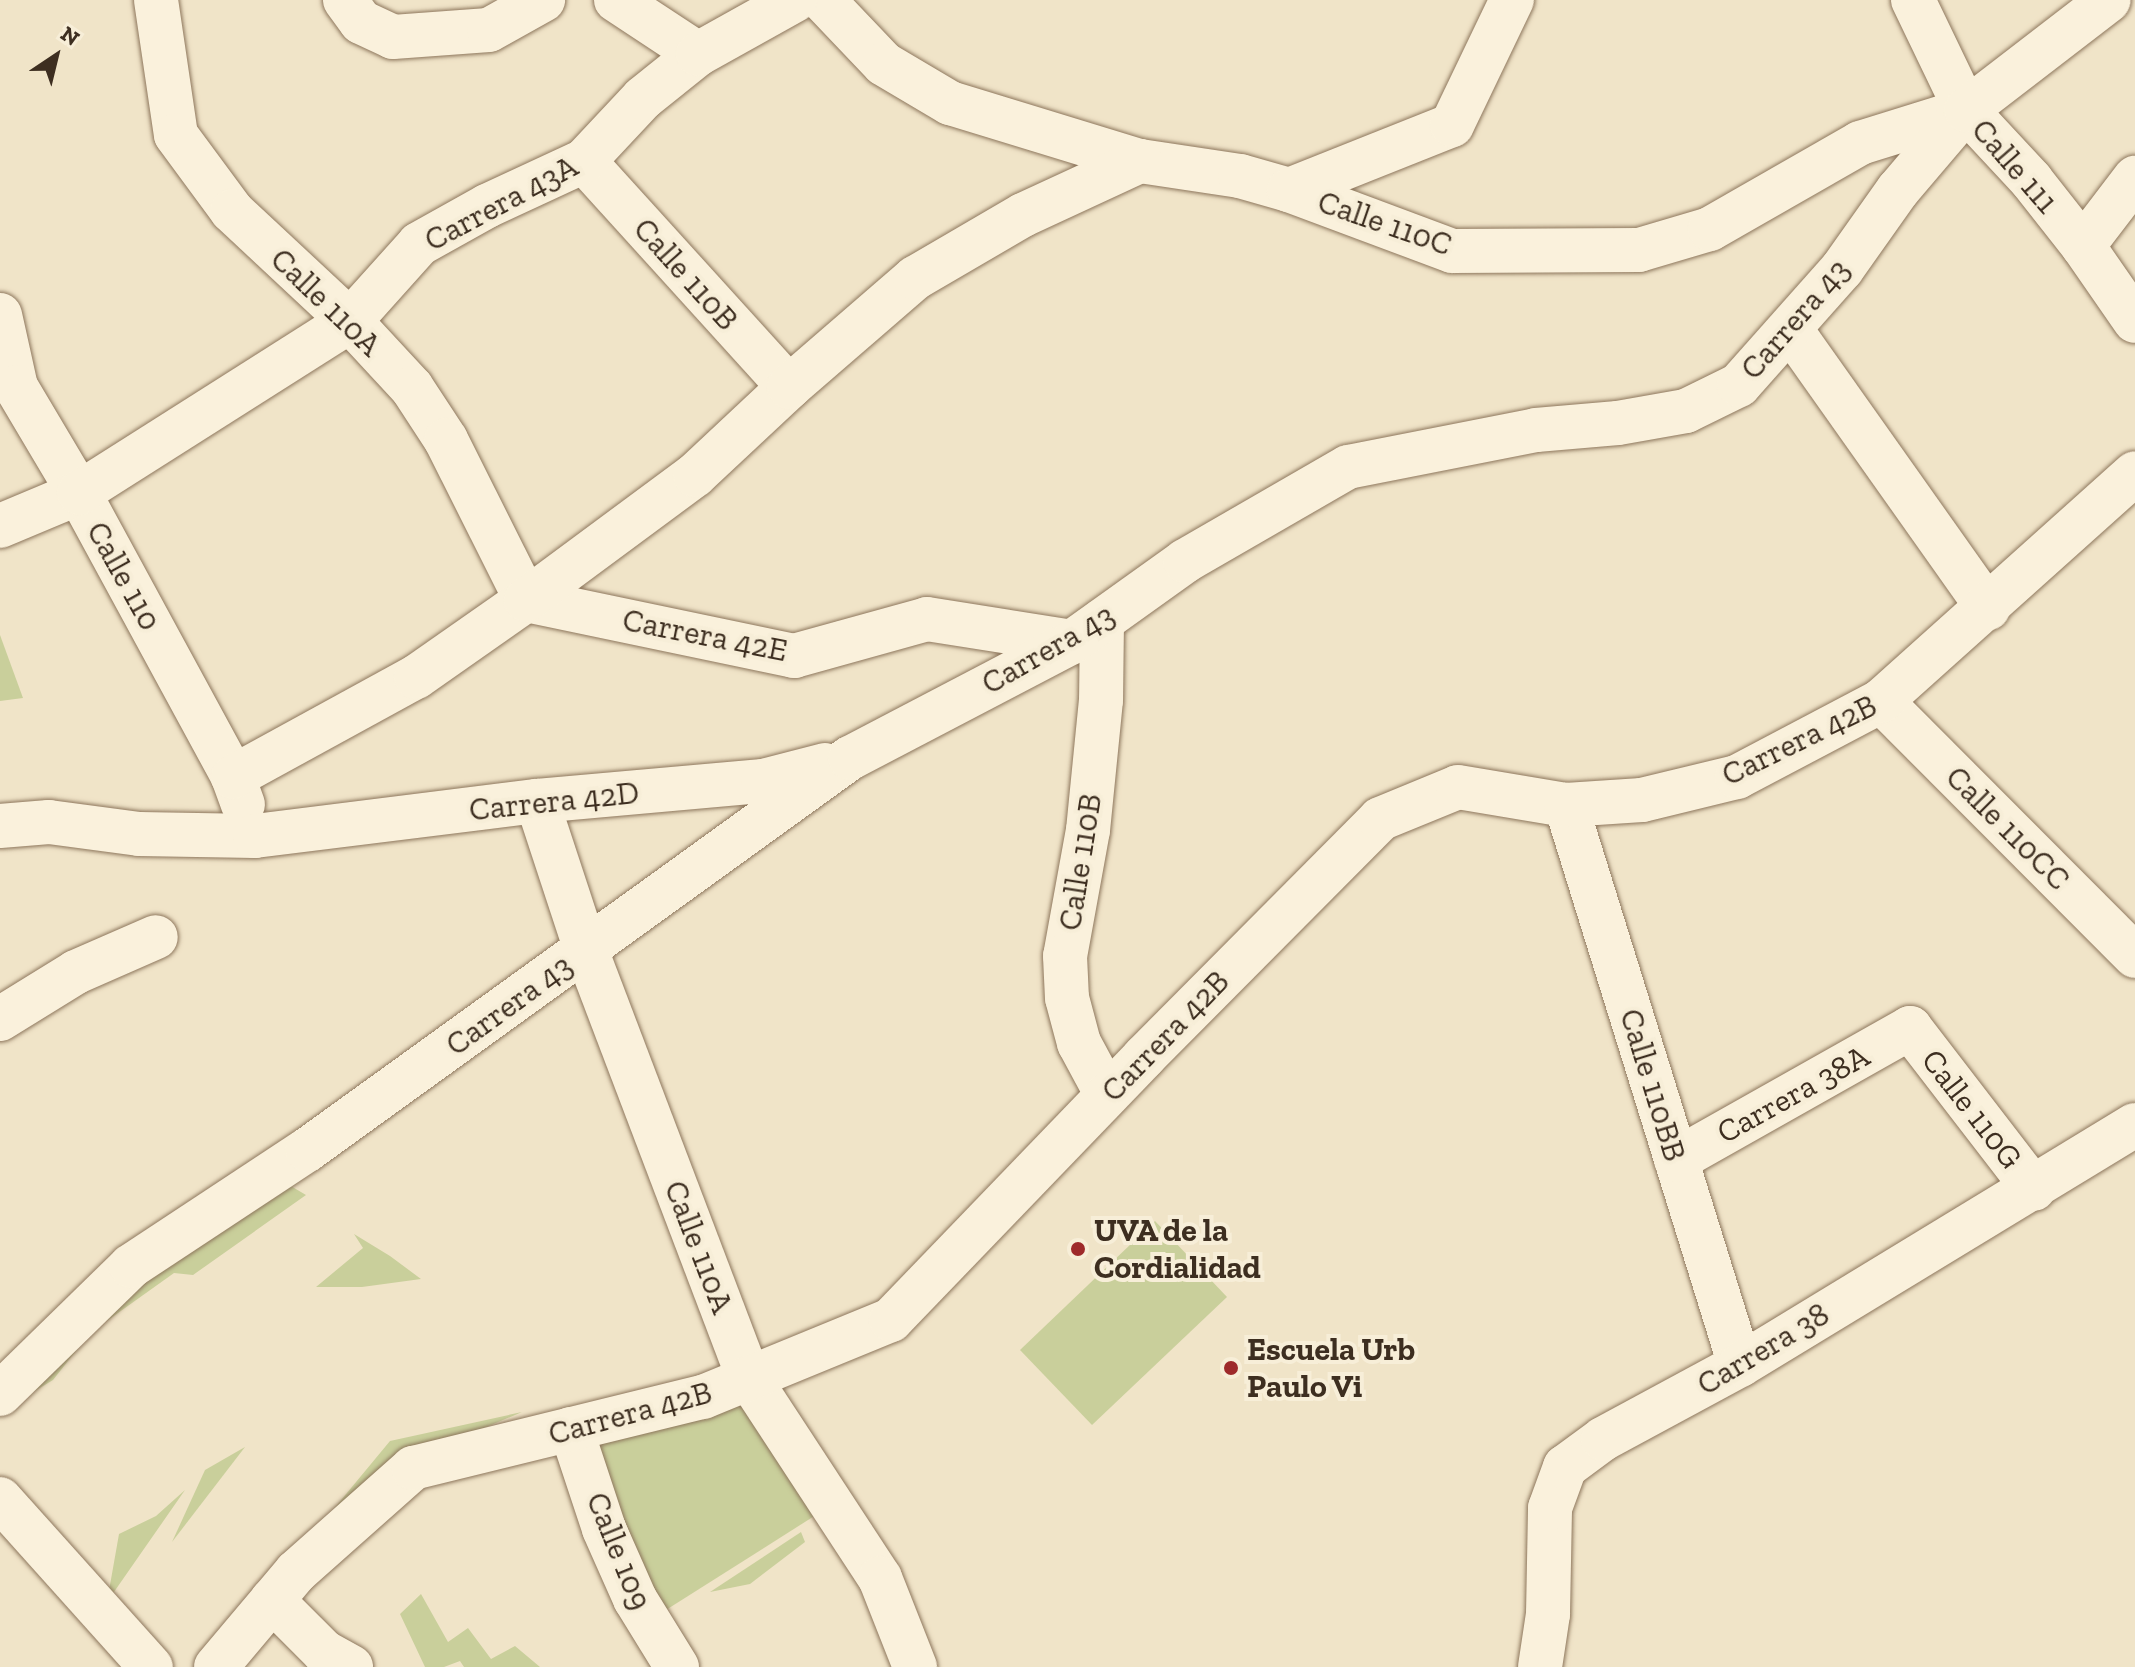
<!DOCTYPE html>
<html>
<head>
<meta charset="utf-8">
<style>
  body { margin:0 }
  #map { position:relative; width:2135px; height:1667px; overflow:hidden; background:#f0e4c8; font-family:"Zilla Slab",serif }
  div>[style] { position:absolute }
  .green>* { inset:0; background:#c9cf9b }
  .roads { filter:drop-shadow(0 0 2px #8d765c) drop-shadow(0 0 2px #8d765c) }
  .minor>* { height:44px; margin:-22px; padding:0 22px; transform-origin:22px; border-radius:22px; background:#faf1dc }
  .dots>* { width:22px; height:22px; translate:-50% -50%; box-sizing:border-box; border:4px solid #f7eed8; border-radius:50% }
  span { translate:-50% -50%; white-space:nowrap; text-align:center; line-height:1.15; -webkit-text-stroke:8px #f7eed8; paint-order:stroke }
  .street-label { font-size:32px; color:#3d2e20 }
  .poi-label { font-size:32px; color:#3d2e20; font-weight:700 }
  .left { translate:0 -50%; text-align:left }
  .north { position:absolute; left:16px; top:16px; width:80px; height:80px; -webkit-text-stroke:6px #f7eed8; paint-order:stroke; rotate:35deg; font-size:22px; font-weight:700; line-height:32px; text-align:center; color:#3d2e20 }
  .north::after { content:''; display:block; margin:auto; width:28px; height:36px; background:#3d2e20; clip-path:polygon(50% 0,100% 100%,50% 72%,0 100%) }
</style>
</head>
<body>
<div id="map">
  <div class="green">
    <div style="clip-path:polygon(0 635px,23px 698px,0 701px)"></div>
    <div style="clip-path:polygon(284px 1182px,306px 1195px,193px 1275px,174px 1273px,90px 1333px,53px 1380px,0 1412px,130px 1276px)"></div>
    <div style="clip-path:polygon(1155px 1221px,1227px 1297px,1092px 1425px,1020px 1350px)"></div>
    <div style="clip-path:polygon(354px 1234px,390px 1256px,421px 1279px,362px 1287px,316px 1287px,363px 1248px)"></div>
    <div style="clip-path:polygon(746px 1388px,827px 1508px,658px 1615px,583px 1433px)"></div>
    <div style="clip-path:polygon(522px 1412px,423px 1454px,303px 1546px,390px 1441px)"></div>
    <div style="clip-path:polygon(245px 1447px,172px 1542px,205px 1470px)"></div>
    <div style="clip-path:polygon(185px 1490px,107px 1602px,119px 1534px,156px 1516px)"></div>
    <div style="clip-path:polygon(801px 1532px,805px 1542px,750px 1584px,710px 1592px)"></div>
    <div style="clip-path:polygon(421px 1594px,448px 1642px,468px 1628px,491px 1659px,515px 1646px,540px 1667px,464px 1667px,460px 1661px,444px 1667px,425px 1667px,400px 1614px)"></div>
  </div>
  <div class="roads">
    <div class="minor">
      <div style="left:156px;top:0;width:136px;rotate:81.6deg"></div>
      <div style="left:176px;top:135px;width:94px;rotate:53.6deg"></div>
      <div style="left:232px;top:211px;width:161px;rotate:43deg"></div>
      <div style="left:350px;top:321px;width:91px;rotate:47.2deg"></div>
      <div style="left:412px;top:388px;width:62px;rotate:56.8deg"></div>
      <div style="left:446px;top:440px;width:179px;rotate:63.4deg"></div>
      <div style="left:526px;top:600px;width:274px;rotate:11.8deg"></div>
      <div style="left:794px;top:656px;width:138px;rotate:-15.5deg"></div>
      <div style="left:927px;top:619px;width:147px;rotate:9deg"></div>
      <div style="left:345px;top:0;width:27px;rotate:54deg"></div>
      <div style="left:361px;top:22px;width:35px;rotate:25deg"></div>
      <div style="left:393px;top:37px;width:96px;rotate:-4.2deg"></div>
      <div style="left:489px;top:30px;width:62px;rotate:-29.1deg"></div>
      <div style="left:616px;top:0;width:98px;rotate:33.4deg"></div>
      <div style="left:823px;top:0;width:88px;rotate:46.4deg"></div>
      <div style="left:884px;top:64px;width:77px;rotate:30.6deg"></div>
      <div style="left:950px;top:103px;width:199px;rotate:17deg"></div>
      <div style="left:1140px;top:161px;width:101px;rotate:8.5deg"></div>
      <div style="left:1240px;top:176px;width:51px;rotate:15.9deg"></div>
      <div style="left:1289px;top:190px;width:174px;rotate:20.5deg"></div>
      <div style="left:1452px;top:251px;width:187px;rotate:-0.3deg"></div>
      <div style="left:1639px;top:250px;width:74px;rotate:-16.5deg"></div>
      <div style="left:1710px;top:229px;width:173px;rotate:-29.8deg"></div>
      <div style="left:1860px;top:143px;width:111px;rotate:-17.3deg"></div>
      <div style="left:1913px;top:0;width:122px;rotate:64.3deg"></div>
      <div style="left:1966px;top:110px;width:96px;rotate:47.1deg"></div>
      <div style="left:2031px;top:180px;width:84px;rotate:51.8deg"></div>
      <div style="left:2083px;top:246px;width:91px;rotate:55.3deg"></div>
      <div style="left:584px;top:161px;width:305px;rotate:47.8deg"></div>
      <div style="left:1289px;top:190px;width:175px;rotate:-21.7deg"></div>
      <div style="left:1452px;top:125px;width:139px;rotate:-64.4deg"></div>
      <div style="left:2083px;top:246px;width:86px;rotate:-52.6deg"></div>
      <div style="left:0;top:315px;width:74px;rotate:77.5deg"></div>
      <div style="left:16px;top:387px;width:123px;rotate:59.3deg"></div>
      <div style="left:79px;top:493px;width:323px;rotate:61.5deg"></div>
      <div style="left:233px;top:777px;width:29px;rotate:70deg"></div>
      <div style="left:1791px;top:330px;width:341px;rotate:54.7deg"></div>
      <div style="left:0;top:526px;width:86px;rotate:-22.7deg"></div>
      <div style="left:79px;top:493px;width:321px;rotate:-32.4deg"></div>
      <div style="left:350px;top:321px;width:103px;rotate:-48.1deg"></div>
      <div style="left:419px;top:244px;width:78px;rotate:-29.2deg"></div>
      <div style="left:487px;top:206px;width:107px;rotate:-24.9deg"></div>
      <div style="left:584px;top:161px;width:86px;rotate:-46.9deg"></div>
      <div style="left:643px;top:98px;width:70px;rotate:-38.7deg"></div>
      <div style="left:698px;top:54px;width:111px;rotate:-29.1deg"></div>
      <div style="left:1102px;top:621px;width:79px;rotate:90.7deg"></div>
      <div style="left:1101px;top:700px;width:131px;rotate:95.7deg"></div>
      <div style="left:1088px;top:830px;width:128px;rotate:100.3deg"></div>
      <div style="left:1065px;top:956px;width:42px;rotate:87.3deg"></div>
      <div style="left:1067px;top:998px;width:47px;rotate:75.1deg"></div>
      <div style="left:1079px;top:1043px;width:59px;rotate:61.7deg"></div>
      <div style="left:1881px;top:701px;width:360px;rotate:45.1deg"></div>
      <div style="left:233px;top:777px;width:209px;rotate:-28.7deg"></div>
      <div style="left:416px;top:677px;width:134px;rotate:-35deg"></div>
      <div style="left:526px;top:600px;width:210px;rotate:-36.5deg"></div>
      <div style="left:695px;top:475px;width:129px;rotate:-43.1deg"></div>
      <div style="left:789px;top:387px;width:167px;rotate:-40.9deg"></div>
      <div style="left:915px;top:278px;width:125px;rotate:-30.3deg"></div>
      <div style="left:1023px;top:215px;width:129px;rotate:-24.8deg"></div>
      <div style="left:537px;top:801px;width:157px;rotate:71.8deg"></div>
      <div style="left:586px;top:950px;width:458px;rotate:69.2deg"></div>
      <div style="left:749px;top:1378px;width:239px;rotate:56.8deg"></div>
      <div style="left:880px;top:1578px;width:96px;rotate:68.5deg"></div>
      <div style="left:1566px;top:805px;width:586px;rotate:72.74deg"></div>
      <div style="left:0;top:826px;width:49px;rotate:-4.7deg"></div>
      <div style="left:49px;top:822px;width:91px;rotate:7.6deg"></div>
      <div style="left:139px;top:834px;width:116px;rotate:1deg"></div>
      <div style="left:255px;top:836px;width:284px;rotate:-7.1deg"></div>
      <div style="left:537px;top:801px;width:227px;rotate:-5.1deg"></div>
      <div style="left:763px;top:781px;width:64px;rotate:-14.5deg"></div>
      <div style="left:0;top:1019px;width:89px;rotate:-31.7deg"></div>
      <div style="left:76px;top:972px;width:87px;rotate:-23.6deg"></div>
      <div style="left:1676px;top:1160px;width:269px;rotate:-29.4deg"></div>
      <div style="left:1910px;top:1028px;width:203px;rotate:52.4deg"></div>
      <div style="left:0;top:1394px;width:183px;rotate:-44.3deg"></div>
      <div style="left:131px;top:1266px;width:211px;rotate:-33.4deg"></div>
      <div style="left:307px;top:1150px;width:670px;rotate:-35.83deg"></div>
      <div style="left:850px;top:758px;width:250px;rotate:-27.6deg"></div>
      <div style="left:1072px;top:642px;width:139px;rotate:-35.6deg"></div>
      <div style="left:1185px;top:561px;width:188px;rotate:-30deg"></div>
      <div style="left:1348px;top:467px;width:192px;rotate:-11.1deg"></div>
      <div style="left:1536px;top:430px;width:82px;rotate:-4.9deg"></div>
      <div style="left:1618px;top:423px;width:69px;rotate:-10deg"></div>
      <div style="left:1686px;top:411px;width:59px;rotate:-26.1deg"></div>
      <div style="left:1739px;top:385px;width:155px;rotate:-48.4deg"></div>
      <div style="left:1842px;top:269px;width:97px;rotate:-54.7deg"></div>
      <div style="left:1898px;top:190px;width:105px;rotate:-49.6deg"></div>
      <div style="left:1966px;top:110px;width:180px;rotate:-37.6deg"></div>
      <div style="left:571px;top:1429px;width:105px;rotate:71.7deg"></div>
      <div style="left:604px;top:1529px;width:77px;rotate:66.1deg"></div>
      <div style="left:635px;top:1599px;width:80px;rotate:58.3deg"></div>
      <div style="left:0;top:1499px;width:226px;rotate:48.1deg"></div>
      <div style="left:272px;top:1600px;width:74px;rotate:45deg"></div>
      <div style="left:324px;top:1652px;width:31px;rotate:29deg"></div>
      <div style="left:216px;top:1667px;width:124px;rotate:-49.9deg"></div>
      <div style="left:296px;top:1572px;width:157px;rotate:-41.6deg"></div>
      <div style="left:413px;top:1468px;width:299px;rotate:-13.8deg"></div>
      <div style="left:703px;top:1397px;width:203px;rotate:-22.3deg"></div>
      <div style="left:891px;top:1320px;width:365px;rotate:-46.1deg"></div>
      <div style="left:1144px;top:1057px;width:335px;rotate:-45.2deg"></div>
      <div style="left:1380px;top:819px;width:84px;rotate:-22.3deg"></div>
      <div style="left:1458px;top:787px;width:109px;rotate:9.5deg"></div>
      <div style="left:1566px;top:805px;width:76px;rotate:-3.8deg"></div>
      <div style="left:1642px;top:800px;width:98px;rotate:-13.6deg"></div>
      <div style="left:1737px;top:777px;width:163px;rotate:-27.8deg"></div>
      <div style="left:1881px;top:701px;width:341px;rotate:-41.9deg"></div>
      <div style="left:1540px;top:1667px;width:54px;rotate:-81.4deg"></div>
      <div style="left:1548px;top:1614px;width:106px;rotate:-88.9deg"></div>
      <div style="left:1550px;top:1508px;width:44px;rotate:-69.9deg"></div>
      <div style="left:1565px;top:1467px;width:47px;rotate:-36.4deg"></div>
      <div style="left:1603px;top:1439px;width:156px;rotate:-28.4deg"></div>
      <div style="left:1740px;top:1365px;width:462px;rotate:-31.3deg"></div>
    </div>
  </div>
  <div class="dots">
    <div style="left:1078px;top:1249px;background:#9e2a2b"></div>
    <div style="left:1231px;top:1368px;background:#9e2a2b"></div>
  </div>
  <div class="street-label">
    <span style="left:2015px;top:166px;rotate:49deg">Calle 111</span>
    <span style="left:501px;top:203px;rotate:-28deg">Carrera 43A</span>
    <span style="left:1385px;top:223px;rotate:19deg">Calle 110C</span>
    <span style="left:686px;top:274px;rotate:48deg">Calle 110B</span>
    <span style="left:326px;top:302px;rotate:44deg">Calle 110A</span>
    <span style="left:1795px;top:319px;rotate:-49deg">Carrera 43</span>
    <span style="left:124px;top:576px;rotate:61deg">Calle 110</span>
    <span style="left:705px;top:635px;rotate:11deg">Carrera 42E</span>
    <span style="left:1048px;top:649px;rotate:-30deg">Carrera 43</span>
    <span style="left:1799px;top:740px;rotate:-26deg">Carrera 42B</span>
    <span style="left:554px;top:801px;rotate:-6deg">Carrera 42D</span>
    <span style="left:2008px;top:828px;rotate:45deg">Calle 110CC</span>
    <span style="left:1080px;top:862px;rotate:-81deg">Calle 110B</span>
    <span style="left:509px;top:1005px;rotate:-36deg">Carrera 43</span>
    <span style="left:1165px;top:1036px;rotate:-46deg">Carrera 42B</span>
    <span style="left:1653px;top:1085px;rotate:73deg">Calle 110BB</span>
    <span style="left:1793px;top:1094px;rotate:-29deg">Carrera 38A</span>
    <span style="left:1972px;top:1109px;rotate:52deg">Calle 110G</span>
    <span style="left:699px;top:1247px;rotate:69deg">Calle 110A</span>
    <span style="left:1763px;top:1349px;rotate:-31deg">Carrera 38</span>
    <span style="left:630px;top:1413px;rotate:-15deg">Carrera 42B</span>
    <span style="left:619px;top:1551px;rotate:68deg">Calle 109</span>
  </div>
  <div class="poi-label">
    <span class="left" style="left:1094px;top:1249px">UVA de la<br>Cordialidad</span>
    <span class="left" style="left:1247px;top:1368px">Escuela Urb<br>Paulo Vi</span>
  </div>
  <div class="north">N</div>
</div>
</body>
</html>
